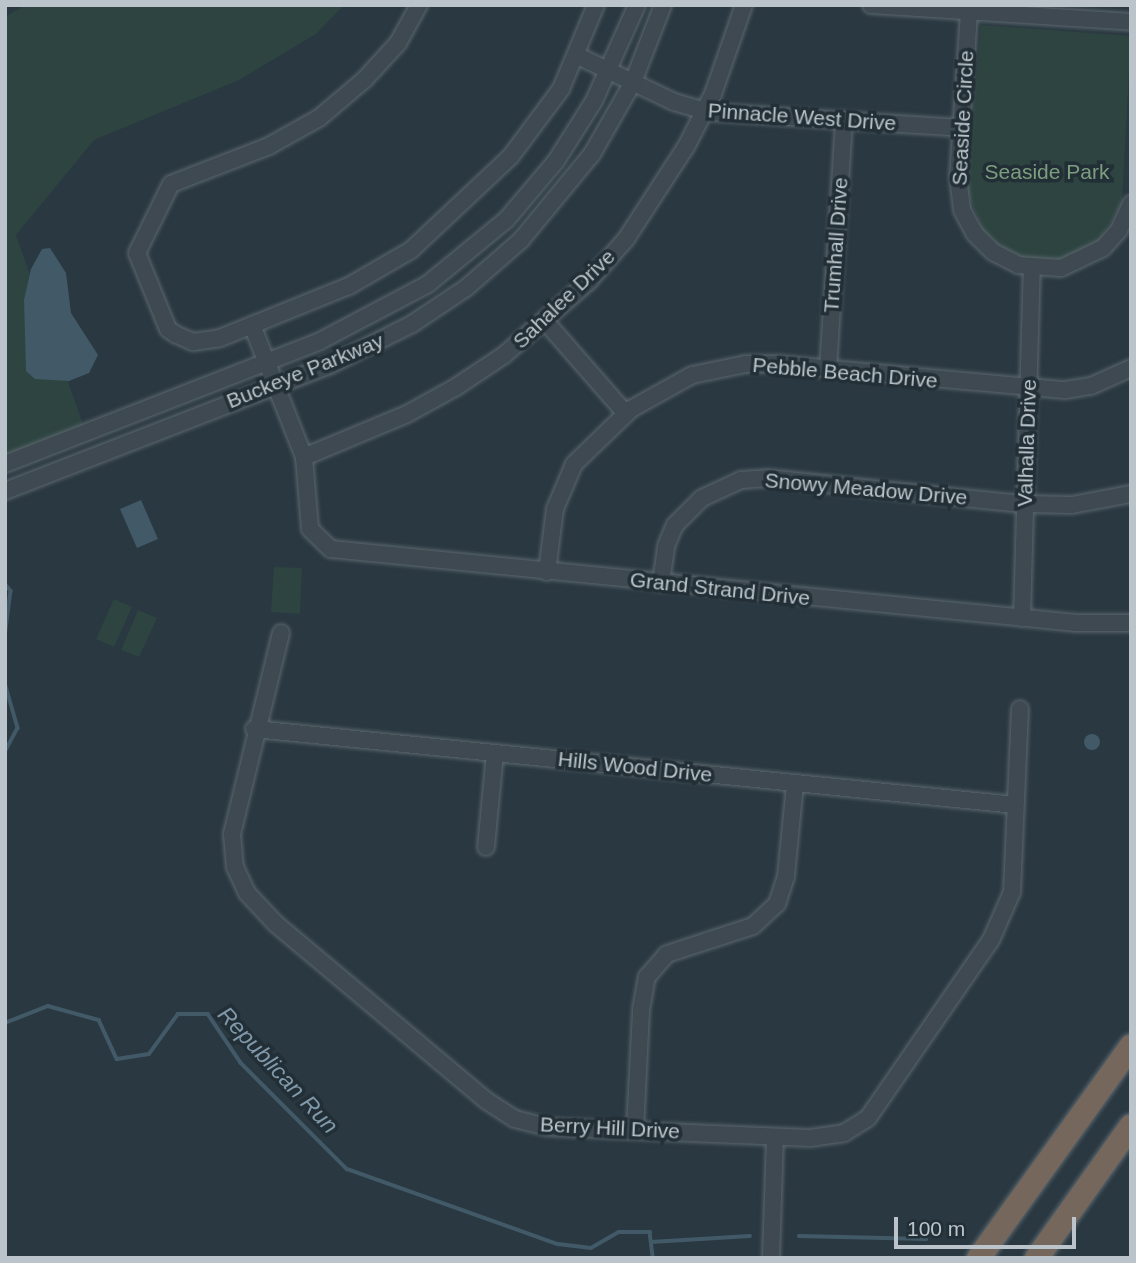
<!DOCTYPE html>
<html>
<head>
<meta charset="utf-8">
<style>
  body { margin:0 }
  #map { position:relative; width:1136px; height:1263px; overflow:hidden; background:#2a3841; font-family:Arial,sans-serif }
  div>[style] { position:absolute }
  .green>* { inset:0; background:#2d4441 }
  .water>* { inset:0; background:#425967 }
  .round { border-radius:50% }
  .stream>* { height:3.5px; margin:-1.75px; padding:0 1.75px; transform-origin:1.75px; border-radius:1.75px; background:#425967 }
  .roads { filter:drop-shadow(0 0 2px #5c676e) drop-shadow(0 0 2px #5c676e) }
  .minor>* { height:16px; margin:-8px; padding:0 8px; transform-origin:8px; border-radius:8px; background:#3e4951 }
  .highway>* { height:23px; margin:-11.5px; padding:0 11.5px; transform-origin:11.5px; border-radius:11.5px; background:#76675c }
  span { translate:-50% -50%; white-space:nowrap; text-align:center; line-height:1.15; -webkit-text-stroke:7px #232f36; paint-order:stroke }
  .street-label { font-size:21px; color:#bbc4cb }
  .park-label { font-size:21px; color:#7c9e7e }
  .water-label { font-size:23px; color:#8099aa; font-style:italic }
  .frame { position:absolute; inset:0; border:7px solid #bbc4cb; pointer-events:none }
  .scale { position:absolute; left:894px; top:1217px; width:182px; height:32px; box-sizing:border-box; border:4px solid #bbc4cb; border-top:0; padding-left:9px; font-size:21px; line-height:24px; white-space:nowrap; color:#bbc4cb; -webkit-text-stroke:5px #232f36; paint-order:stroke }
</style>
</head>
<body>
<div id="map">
  <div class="green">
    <div style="clip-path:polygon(26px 5px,344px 5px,316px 34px,239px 80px,94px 140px,16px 235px,84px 427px,5px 456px,5px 17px)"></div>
    <div style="clip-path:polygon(981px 25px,1131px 36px,1122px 202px,1100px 240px,1076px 255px,1049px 263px,1024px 259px,1000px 246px,983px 230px,967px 192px)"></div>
    <div style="clip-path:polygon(274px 567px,302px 568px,300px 614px,271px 612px)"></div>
    <div style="clip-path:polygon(114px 599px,132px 607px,114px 647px,96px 639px)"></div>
    <div style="clip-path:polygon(138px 610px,157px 618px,139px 657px,121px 650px)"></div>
  </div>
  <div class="water">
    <div style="clip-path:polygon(50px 248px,66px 273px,71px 313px,98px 355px,89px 373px,69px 381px,35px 379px,26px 371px,24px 300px,31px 269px,42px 249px)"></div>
    <div style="clip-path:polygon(141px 500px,158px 539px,137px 548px,120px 509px)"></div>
    <div class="round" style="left:1084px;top:734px;width:16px;height:16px"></div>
  </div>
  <div class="stream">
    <div style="left:5px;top:584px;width:9px;rotate:49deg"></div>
    <div style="left:11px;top:591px;width:46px;rotate:97.4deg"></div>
    <div style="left:5px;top:683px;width:47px;rotate:73.9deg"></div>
    <div style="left:18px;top:728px;width:27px;rotate:118deg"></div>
    <div style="left:5px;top:1023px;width:46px;rotate:-21.6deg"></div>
    <div style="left:48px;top:1006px;width:53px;rotate:15.4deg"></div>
    <div style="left:99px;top:1020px;width:43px;rotate:65.2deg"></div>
    <div style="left:117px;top:1059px;width:32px;rotate:-9deg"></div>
    <div style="left:149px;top:1054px;width:49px;rotate:-54.1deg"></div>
    <div style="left:178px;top:1014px;width:30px"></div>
    <div style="left:208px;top:1014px;width:59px;rotate:56deg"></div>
    <div style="left:241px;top:1063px;width:150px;rotate:45deg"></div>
    <div style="left:347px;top:1169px;width:224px;rotate:19.6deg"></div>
    <div style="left:558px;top:1244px;width:33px;rotate:7deg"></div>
    <div style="left:591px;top:1248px;width:32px;rotate:-30deg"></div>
    <div style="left:619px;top:1232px;width:31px"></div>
    <div style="left:650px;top:1232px;width:26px;rotate:83deg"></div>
    <div style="left:799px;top:1236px;width:127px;rotate:1.4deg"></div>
    <div style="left:651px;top:1242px;width:99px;rotate:-3.5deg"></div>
  </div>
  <div class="roads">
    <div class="minor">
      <div style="left:419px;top:5px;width:43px;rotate:118.9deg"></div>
      <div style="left:398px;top:43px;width:50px;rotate:132.6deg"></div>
      <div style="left:364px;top:80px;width:59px;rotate:139.8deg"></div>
      <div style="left:319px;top:118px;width:57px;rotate:150.8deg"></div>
      <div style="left:269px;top:146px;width:105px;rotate:158.8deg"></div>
      <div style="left:171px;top:184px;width:77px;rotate:116.2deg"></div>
      <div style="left:137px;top:253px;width:82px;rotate:67.8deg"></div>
      <div style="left:168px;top:329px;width:9px;rotate:36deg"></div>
      <div style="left:175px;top:334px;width:20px;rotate:24deg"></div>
      <div style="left:193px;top:342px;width:27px;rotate:-8deg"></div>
      <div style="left:220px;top:338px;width:139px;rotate:-22deg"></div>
      <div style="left:349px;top:286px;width:72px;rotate:-30.1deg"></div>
      <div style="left:411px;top:250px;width:137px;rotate:-43.2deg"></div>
      <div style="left:511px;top:156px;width:84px;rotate:-53.3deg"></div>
      <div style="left:561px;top:89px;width:91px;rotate:-67.4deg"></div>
      <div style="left:871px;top:5px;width:261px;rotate:3.7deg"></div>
      <div style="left:969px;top:12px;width:165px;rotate:93.8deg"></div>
      <div style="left:958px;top:177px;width:33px;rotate:83deg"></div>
      <div style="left:962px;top:210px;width:27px;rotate:62deg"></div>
      <div style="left:975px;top:234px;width:25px;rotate:45deg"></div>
      <div style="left:993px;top:252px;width:28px;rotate:27deg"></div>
      <div style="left:1018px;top:265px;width:43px;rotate:4deg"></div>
      <div style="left:1061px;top:268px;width:47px;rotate:-25.5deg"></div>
      <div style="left:1103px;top:248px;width:24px;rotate:-48deg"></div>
      <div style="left:1119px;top:230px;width:29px;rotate:-65deg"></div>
      <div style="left:578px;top:56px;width:106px;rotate:25.6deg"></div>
      <div style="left:674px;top:102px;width:36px;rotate:16deg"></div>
      <div style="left:709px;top:112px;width:253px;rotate:3.6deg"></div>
      <div style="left:545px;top:321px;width:123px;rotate:48.9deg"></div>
      <div style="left:252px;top:325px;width:142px;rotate:68.5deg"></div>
      <div style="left:304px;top:457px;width:72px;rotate:85.2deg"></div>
      <div style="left:310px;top:529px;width:29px;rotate:44deg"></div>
      <div style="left:331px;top:549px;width:749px;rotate:5.67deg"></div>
      <div style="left:1076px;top:623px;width:55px"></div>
      <div style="left:828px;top:369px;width:249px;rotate:-86.3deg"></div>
      <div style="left:304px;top:457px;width:112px;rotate:-22.7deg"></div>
      <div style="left:407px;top:414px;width:56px;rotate:-28.9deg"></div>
      <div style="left:456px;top:387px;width:58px;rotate:-33.7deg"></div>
      <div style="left:504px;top:355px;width:113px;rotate:-41deg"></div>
      <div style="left:589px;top:281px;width:56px;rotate:-48.6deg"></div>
      <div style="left:626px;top:239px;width:112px;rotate:-57deg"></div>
      <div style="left:687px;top:145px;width:57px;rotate:-63deg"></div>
      <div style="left:713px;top:94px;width:94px;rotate:-70.8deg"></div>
      <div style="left:5px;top:464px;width:338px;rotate:-21.3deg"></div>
      <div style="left:320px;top:341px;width:122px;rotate:-27.8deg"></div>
      <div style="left:428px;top:284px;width:102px;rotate:-39.4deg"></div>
      <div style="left:507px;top:219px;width:76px;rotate:-49.8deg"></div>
      <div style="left:556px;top:161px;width:71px;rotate:-57.7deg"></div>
      <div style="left:594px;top:101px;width:105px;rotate:-65.9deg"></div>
      <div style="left:5px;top:491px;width:349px;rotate:-21.2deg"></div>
      <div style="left:330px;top:365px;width:92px;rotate:-26.6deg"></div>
      <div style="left:412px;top:324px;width:65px;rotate:-33.7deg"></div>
      <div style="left:466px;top:288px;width:73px;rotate:-41.1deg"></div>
      <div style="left:521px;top:240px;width:112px;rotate:-50.5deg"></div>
      <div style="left:592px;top:154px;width:83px;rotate:-60.3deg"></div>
      <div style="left:633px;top:82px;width:83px;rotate:-68.7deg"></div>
      <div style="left:547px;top:572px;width:64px;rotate:-82.8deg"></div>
      <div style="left:555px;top:509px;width:49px;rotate:-67.1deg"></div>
      <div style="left:574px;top:464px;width:79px;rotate:-44deg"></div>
      <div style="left:631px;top:409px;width:70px;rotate:-29.1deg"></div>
      <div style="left:692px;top:375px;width:55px;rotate:-11.5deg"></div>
      <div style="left:746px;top:364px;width:32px"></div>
      <div style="left:778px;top:364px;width:288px;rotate:5.2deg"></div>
      <div style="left:1065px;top:390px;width:26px;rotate:-9deg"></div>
      <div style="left:1091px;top:386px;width:44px;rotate:-24.2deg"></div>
      <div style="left:661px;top:583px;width:37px;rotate:-82deg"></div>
      <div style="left:666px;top:546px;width:23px;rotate:-67deg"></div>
      <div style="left:675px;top:525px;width:38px;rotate:-45deg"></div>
      <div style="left:702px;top:498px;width:43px;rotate:-24.8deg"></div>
      <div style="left:741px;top:480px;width:26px;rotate:-4deg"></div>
      <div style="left:767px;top:478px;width:259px;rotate:5.8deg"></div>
      <div style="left:1025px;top:504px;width:47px;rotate:1.2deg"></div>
      <div style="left:1072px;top:505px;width:60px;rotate:-10.6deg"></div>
      <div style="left:1022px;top:618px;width:350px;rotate:-88.4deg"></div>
      <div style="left:281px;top:633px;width:207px;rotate:103.7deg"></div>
      <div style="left:232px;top:834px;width:33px;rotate:85deg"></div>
      <div style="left:235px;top:867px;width:29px;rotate:65deg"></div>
      <div style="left:247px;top:893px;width:42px;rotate:46.9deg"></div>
      <div style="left:276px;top:924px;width:275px;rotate:40deg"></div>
      <div style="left:487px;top:1101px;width:33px;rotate:33deg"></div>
      <div style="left:515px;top:1119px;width:33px;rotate:14deg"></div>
      <div style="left:547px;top:1127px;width:263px;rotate:2.4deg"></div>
      <div style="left:810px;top:1138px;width:34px;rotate:-8deg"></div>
      <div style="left:844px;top:1133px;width:28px;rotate:-32deg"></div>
      <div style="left:868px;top:1118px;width:216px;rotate:-55.4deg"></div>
      <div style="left:991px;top:940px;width:52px;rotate:-66.4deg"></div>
      <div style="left:1012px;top:892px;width:183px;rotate:-87.5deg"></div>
      <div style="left:254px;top:729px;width:765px;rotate:5.7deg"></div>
      <div style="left:486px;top:847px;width:93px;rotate:-84.5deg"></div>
      <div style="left:635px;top:1130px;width:120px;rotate:-87.1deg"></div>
      <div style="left:641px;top:1010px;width:34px;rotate:-80deg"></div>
      <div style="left:647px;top:977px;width:30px;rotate:-49deg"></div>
      <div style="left:667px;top:954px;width:90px;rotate:-18deg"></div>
      <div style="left:753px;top:926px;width:33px;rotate:-43deg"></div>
      <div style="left:777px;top:904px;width:29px;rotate:-72deg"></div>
      <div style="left:786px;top:876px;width:92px;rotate:-84.4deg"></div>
      <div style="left:771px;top:1258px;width:121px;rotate:-88.1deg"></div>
    </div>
    <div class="highway">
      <div style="left:978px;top:1258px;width:262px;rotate:-54.3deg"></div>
      <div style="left:1036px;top:1258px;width:163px;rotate:-54.5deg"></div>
    </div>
  </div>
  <div class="street-label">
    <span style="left:802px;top:117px;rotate:4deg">Pinnacle West Drive</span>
    <span style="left:963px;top:118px;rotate:-87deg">Seaside Circle</span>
    <span style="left:836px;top:245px;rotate:-86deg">Trumhall Drive</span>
    <span style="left:564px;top:299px;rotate:-44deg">Sahalee Drive</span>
    <span style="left:305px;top:371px;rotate:-22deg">Buckeye Parkway</span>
    <span style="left:845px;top:373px;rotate:5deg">Pebble Beach Drive</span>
    <span style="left:1027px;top:443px;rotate:-88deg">Valhalla Drive</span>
    <span style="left:866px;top:489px;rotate:5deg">Snowy Meadow Drive</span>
    <span style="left:720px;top:589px;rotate:6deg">Grand Strand Drive</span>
    <span style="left:635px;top:767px;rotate:6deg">Hills Wood Drive</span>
    <span style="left:610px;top:1128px;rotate:3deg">Berry Hill Drive</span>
  </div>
  <div class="park-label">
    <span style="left:1047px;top:172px">Seaside Park</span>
  </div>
  <div class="water-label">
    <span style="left:278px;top:1070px;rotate:47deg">Republican Run</span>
  </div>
  <div class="frame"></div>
  <div class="scale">100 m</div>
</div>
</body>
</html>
